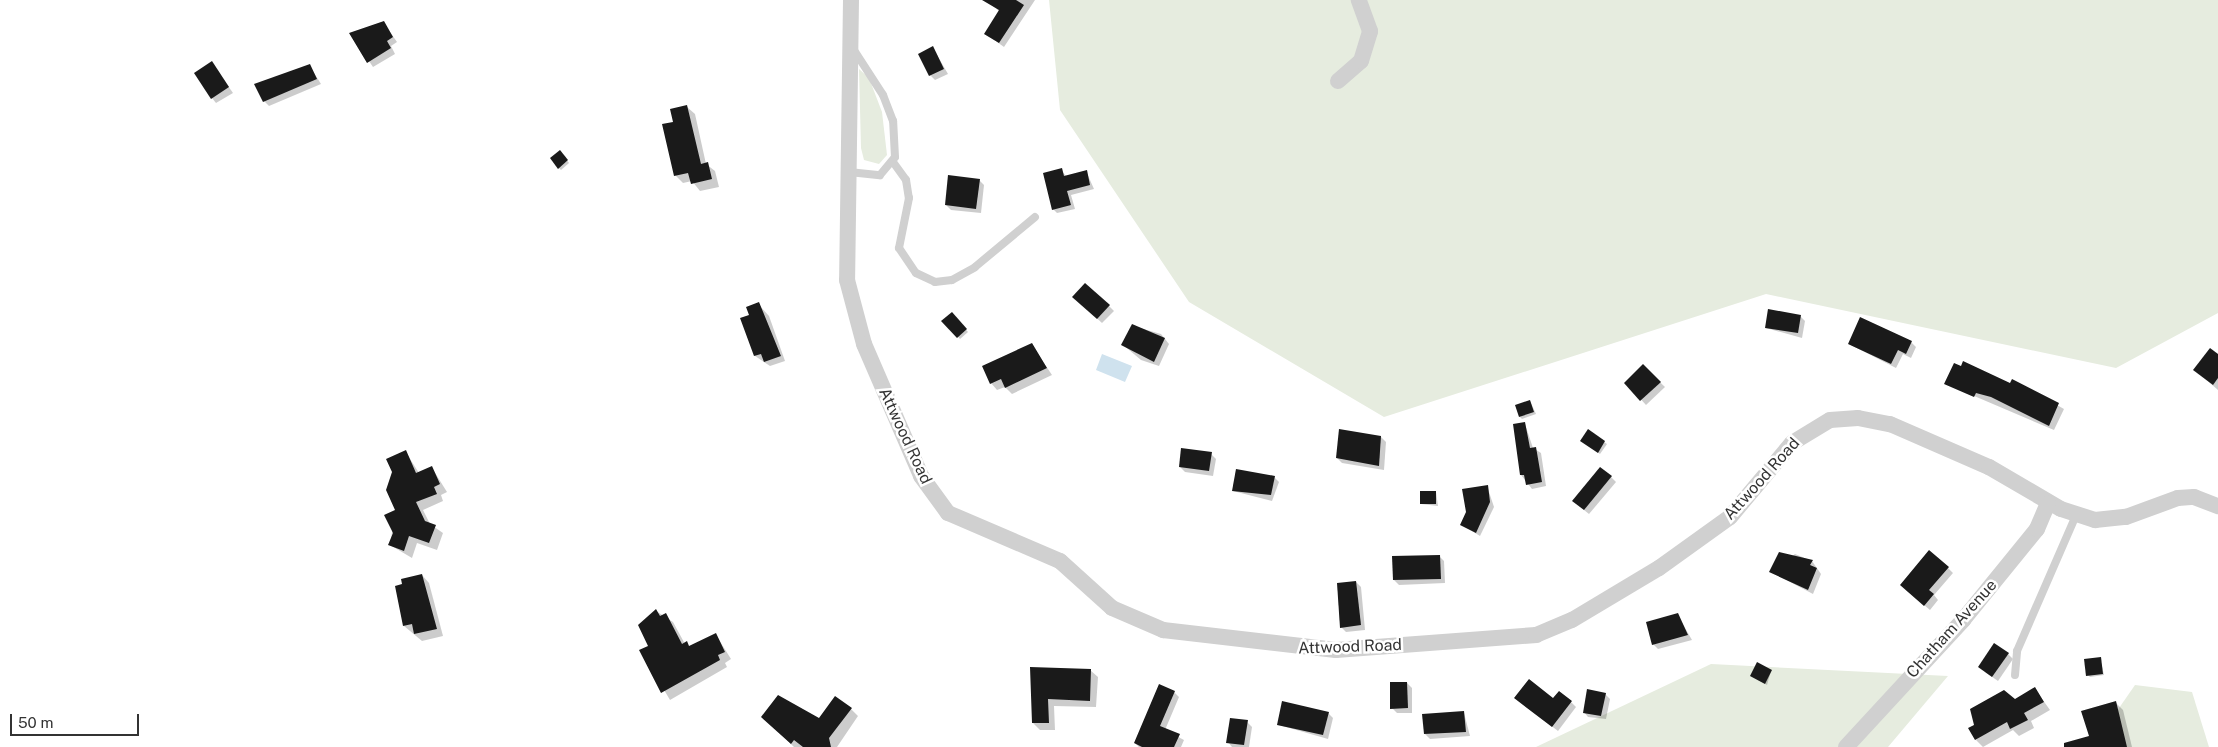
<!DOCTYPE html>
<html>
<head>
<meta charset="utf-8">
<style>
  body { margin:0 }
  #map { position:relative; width:2218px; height:747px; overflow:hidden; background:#fff; font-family:"Public Sans",sans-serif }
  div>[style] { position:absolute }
  .green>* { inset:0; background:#e6ecdf }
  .water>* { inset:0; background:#cfe2ee }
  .shadow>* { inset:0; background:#0003 }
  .building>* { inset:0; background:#1a1a1a }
  .lane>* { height:8px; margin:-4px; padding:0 4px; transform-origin:4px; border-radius:4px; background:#d0d0d0 }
  .street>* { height:16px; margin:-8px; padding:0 8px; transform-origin:8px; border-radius:8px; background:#d0d0d0 }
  span { translate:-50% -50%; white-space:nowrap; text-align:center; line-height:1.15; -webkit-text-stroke:5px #fff; paint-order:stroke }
  .street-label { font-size:16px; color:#333 }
  .scale { position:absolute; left:10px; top:714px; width:129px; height:22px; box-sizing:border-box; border:2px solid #333; border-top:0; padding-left:6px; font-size:15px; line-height:18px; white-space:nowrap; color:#333; -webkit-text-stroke:4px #fff; paint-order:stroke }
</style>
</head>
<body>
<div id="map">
  <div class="green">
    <div style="clip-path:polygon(1049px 0,2218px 0,2218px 313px,2116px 368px,1766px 294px,1384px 417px,1189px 302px,1060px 110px)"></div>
    <div style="clip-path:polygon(859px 69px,869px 78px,882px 112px,887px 155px,879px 164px,864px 160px,861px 148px)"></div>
    <div style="clip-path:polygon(1711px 664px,1948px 676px,1888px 747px,1536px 747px)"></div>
    <div style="clip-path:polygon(2135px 685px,2192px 692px,2209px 747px,2092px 747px)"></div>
  </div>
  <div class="water">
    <div style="clip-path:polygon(1102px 354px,1132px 366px,1125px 382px,1096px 370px)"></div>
  </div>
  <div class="shadow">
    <div style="clip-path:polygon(997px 0,1035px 0,1004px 47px,986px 34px,999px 11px,993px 6px)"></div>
    <div style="clip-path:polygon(383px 22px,397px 42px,391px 46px,395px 54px,373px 67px,350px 33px)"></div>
    <div style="clip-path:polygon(933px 48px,948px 74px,935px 80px,930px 75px)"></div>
    <div style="clip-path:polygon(212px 63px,233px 93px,216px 103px,212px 98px)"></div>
    <div style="clip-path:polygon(309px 65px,321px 84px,269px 106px,264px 101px,255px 85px)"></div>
    <div style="clip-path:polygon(687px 107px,695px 114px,706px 164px,715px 171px,719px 187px,700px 191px,692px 181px,683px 183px,675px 175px,675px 123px)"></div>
    <div style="clip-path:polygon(562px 154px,569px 163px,561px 170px,559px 168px)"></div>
    <div style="clip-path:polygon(1061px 170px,1066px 176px,1086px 171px,1094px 189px,1071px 195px,1075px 209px,1057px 213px,1053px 209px)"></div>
    <div style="clip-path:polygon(979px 180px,984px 185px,981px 213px,951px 210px,946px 205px)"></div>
    <div style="clip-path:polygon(1079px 302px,1109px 306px,1114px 311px,1102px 323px)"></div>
    <div style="clip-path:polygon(758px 304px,769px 316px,785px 361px,770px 366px,755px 356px,750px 315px)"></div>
    <div style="clip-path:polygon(952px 314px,968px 332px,960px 339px,943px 321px)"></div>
    <div style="clip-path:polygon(1800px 316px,1805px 321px,1802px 338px,1766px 328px)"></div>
    <div style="clip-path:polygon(1133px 326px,1161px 334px,1169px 344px,1159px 366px,1141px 360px,1122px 344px)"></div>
    <div style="clip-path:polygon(1911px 342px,1916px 347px,1911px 358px,1903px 354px,1896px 368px,1849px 344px)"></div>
    <div style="clip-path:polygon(1032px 345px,1052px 375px,1012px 394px,1005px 387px,997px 390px,991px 383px)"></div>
    <div style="clip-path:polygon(2218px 355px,2218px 390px,2195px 370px)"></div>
    <div style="clip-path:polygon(1643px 366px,1665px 387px,1646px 405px,1626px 383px)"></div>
    <div style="clip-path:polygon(2013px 380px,2064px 409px,2054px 430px,1946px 384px,2011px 384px)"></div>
    <div style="clip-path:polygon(1530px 401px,1536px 414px,1522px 419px,1520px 417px)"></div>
    <div style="clip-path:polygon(1525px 424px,1533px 448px,1541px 453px,1546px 486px,1532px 489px,1521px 475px)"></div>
    <div style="clip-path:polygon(1588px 431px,1607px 444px,1600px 454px,1584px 443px)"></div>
    <div style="clip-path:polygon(1381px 437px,1386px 442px,1384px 470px,1342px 463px,1337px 458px)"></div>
    <div style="clip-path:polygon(405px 451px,419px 473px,432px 468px,447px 492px,441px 495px,443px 501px,423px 510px,430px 524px,443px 533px,437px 550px,417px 543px,412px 558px,390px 545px)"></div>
    <div style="clip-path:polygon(1211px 454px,1216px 459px,1213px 476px,1185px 472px,1180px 467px)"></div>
    <div style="clip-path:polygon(1274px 477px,1279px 482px,1272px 501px,1233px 491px)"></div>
    <div style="clip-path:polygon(1611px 477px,1616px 482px,1589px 514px,1579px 506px)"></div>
    <div style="clip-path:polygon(1487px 486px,1494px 507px,1480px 536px,1462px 525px)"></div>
    <div style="clip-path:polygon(1436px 492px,1438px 506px,1421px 504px)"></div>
    <div style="clip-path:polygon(1795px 554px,1812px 561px,1821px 574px,1813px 594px,1771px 572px)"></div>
    <div style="clip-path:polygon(1439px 556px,1444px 561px,1445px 583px,1399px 585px,1394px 580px)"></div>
    <div style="clip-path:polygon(1948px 568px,1953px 573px,1934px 595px,1938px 600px,1930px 610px,1906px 590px)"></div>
    <div style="clip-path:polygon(422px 575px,429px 583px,443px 636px,422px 641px,404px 626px)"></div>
    <div style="clip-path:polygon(1356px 582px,1361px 587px,1365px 630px,1346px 632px,1341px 627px)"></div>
    <div style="clip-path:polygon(656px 611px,673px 622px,685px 644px,691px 647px,716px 635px,731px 659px,725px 663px,727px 667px,670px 700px,641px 651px,650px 647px)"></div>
    <div style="clip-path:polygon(1677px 614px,1692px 640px,1658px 649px,1653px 644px)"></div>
    <div style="clip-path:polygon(2008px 654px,2013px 659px,1998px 681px,1985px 672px)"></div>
    <div style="clip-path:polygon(2100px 658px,2104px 675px,2090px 677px,2088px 675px)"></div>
    <div style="clip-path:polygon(1031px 669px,1090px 670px,1098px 677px,1096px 707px,1054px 706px,1055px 730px,1040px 730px,1033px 723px)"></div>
    <div style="clip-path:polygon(1771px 671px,1767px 685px,1751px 676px)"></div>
    <div style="clip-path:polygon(1407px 683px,1412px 688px,1412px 713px,1397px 713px,1392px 708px)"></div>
    <div style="clip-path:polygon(2035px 689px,2050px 710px,2031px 721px,2034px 728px,2019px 736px,2013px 730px,1983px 747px,1976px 740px,2015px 700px)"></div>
    <div style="clip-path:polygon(1174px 692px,1179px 697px,1165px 730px,1184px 740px,1181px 747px,1139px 747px,1135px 743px)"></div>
    <div style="clip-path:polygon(1605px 694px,1610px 699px,1606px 719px,1588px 717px,1584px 712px)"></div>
    <div style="clip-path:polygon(1571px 702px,1576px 707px,1558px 731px,1521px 703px)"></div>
    <div style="clip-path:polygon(2115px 702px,2123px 710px,2132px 747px,2094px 747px)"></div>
    <div style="clip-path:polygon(851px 709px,858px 716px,837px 747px,794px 747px,763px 717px,820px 719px)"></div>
    <div style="clip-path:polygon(1328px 713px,1333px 718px,1328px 739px,1279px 725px)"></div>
    <div style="clip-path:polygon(1464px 713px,1470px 736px,1430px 739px,1425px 734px)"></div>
    <div style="clip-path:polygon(1247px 722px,1252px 727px,1249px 747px,1232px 747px,1228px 742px)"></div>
  </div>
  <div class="building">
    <div style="clip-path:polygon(982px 0,1016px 0,1024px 5px,999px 43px,984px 34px,999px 10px)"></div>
    <div style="clip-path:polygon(384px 21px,393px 37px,387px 41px,391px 48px,367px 63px,349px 33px)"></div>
    <div style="clip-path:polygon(933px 46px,944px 69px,929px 76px,918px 54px)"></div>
    <div style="clip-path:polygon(212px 61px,229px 87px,211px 99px,194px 73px)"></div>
    <div style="clip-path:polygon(310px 64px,317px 79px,263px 102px,254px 84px)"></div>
    <div style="clip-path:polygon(687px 105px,701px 164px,708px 162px,712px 179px,691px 184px,688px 173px,674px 176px,662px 124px,673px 122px,670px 109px)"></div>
    <div style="clip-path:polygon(560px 150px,568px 160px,558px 169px,550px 158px)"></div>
    <div style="clip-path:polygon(1062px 168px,1064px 176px,1087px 170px,1090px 185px,1067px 191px,1071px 205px,1052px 210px,1043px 173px)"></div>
    <div style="clip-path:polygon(948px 175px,980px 179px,976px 209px,945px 205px)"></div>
    <div style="clip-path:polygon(1085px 283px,1110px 305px,1097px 319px,1072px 297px)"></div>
    <div style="clip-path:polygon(759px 302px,781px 356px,764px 362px,761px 354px,754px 356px,740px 318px,749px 315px,746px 307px)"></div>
    <div style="clip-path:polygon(1768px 309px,1801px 315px,1798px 333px,1765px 328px)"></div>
    <div style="clip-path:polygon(952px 312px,967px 329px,957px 338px,941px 321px)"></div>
    <div style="clip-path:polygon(1860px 317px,1912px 341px,1906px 354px,1898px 350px,1891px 364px,1848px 344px)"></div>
    <div style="clip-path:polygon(1132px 324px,1165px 338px,1154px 362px,1121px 345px)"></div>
    <div style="clip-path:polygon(1032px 343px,1047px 368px,1005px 388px,1001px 379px,990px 384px,982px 366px)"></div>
    <div style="clip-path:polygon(2210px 348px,2218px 354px,2218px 378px,2213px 385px,2193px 370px)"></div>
    <div style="clip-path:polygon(1963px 361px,2010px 383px,2012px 379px,2059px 403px,2049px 426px,1991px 397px,1976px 393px,1974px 397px,1944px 384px,1954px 363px,1961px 366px)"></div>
    <div style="clip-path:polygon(1643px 364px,1661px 382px,1640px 401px,1624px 383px)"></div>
    <div style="clip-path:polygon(1530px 400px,1534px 412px,1519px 417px,1515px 405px)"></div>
    <div style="clip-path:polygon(1525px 422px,1530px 448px,1536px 447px,1542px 482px,1526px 485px,1524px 475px,1520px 475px,1513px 424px)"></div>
    <div style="clip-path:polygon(1339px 429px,1381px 436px,1379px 466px,1336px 458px)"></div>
    <div style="clip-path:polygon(1588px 429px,1605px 441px,1598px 453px,1580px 441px)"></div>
    <div style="clip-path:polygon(1181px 448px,1212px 452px,1209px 471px,1179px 467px)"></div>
    <div style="clip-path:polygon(406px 450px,416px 473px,432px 466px,440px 484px,434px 487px,437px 494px,416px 502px,425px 521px,436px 525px,429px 543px,409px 536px,404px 551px,388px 545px,393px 533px,384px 515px,395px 510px,386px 490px,392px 472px,386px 459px)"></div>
    <div style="clip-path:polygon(1600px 467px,1612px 476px,1584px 510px,1572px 501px)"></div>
    <div style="clip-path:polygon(1236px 469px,1275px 476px,1271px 495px,1232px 491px)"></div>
    <div style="clip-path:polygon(1488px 485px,1490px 502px,1476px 533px,1460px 525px,1466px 512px,1462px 489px)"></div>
    <div style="clip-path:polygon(1420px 491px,1436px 491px,1436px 504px,1420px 504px)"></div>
    <div style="clip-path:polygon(1929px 550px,1949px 567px,1929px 590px,1934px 594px,1924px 606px,1900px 585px)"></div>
    <div style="clip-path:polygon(1779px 552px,1813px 560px,1810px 565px,1817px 568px,1808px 590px,1769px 572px)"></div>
    <div style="clip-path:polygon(1440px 555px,1441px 579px,1393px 580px,1392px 556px)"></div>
    <div style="clip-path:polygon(422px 574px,437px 629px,414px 634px,412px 624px,403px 626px,395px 586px,402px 584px,401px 579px)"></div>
    <div style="clip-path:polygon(1356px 581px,1361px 625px,1340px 628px,1337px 583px)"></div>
    <div style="clip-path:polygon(656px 609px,660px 616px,666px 613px,682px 644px,687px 641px,689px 646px,716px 633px,725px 652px,718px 655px,720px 660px,661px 693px,639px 650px,648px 646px,638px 625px)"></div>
    <div style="clip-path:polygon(1678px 613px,1688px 635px,1652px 645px,1646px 622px)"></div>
    <div style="clip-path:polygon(1994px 643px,2009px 653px,1992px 677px,1978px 667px)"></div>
    <div style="clip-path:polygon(2101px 657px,2103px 674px,2086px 676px,2084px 659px)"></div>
    <div style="clip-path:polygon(1757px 662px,1772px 670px,1765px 684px,1750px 676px)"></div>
    <div style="clip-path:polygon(1030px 667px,1091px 669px,1090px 701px,1048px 699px,1049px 723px,1032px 723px)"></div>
    <div style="clip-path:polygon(1529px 679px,1553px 698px,1559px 691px,1572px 701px,1552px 727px,1514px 698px)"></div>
    <div style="clip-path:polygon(1390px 682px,1407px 682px,1408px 708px,1390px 709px)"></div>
    <div style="clip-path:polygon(1159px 684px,1175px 691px,1160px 726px,1180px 734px,1174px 747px,1142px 747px,1134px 743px)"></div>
    <div style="clip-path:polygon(2035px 687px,2044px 702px,2024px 713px,2028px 720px,2010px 729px,2007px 722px,1975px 740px,1968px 728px,1974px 725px,1970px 709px,2004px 690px,2015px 699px)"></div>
    <div style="clip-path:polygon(1587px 689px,1606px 693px,1601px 716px,1583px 713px)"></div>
    <div style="clip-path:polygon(778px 695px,819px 718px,835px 696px,852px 708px,829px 738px,831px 747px,803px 747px,794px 740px,791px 744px,761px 717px)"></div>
    <div style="clip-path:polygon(1282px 701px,1329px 712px,1323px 735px,1277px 725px)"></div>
    <div style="clip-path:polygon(2116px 701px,2127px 747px,2064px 747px,2064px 743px,2089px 736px,2081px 711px)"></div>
    <div style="clip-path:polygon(1464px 711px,1466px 732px,1424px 734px,1422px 714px)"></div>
    <div style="clip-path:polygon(1230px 718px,1248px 720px,1244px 745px,1226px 743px)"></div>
  </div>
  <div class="lane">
    <div style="left:893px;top:162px;width:22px;rotate:54deg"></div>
    <div style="left:906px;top:180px;width:18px;rotate:81deg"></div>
    <div style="left:909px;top:198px;width:51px;rotate:101.3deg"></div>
    <div style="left:899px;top:248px;width:30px;rotate:56deg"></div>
    <div style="left:916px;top:273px;width:21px;rotate:25deg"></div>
    <div style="left:935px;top:282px;width:17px;rotate:-7deg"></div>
    <div style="left:952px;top:280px;width:26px;rotate:-29deg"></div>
    <div style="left:975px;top:267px;width:78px;rotate:-39.8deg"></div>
    <div style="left:849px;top:172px;width:31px;rotate:6deg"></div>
    <div style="left:880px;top:175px;width:23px;rotate:-50deg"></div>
    <div style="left:895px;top:157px;width:36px;rotate:-93deg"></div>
    <div style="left:893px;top:121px;width:28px;rotate:-111deg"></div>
    <div style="left:883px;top:95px;width:57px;rotate:-122.9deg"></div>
    <div style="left:2015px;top:675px;width:24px;rotate:-85deg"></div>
    <div style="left:2017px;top:651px;width:148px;rotate:-66.5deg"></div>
  </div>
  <div class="street">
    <div style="left:851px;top:0;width:280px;rotate:90.8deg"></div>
    <div style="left:847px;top:280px;width:66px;rotate:75.1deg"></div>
    <div style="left:864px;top:344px;width:144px;rotate:66.6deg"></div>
    <div style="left:921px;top:476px;width:46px;rotate:53.9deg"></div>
    <div style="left:948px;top:513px;width:122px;rotate:23.2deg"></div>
    <div style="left:1060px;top:561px;width:70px;rotate:42.1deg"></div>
    <div style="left:1112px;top:608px;width:56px;rotate:23.3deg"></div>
    <div style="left:1163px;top:630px;width:174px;rotate:6.6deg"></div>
    <div style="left:1336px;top:650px;width:201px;rotate:-4.3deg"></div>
    <div style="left:1536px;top:635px;width:39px;rotate:-23deg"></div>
    <div style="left:1572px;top:620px;width:101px;rotate:-30.9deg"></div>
    <div style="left:1659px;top:568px;width:87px;rotate:-35.7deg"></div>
    <div style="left:1730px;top:517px;width:97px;rotate:-50deg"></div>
    <div style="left:1792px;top:443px;width:44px;rotate:-31.2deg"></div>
    <div style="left:1830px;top:420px;width:28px;rotate:-4deg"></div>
    <div style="left:1858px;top:418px;width:33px;rotate:11deg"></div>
    <div style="left:1890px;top:424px;width:108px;rotate:23.5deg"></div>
    <div style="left:1989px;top:467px;width:83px;rotate:30.3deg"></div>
    <div style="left:2061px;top:509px;width:36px;rotate:18deg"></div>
    <div style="left:2095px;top:520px;width:31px;rotate:-6deg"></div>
    <div style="left:2126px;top:517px;width:55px;rotate:-20.1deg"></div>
    <div style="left:2178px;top:498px;width:16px;rotate:-4deg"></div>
    <div style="left:2194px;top:497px;width:26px;rotate:21deg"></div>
    <div style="left:1338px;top:81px;width:30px;rotate:-41deg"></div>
    <div style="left:1361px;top:61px;width:31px;rotate:-73deg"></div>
    <div style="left:1370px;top:31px;width:33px;rotate:-110deg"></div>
    <div style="left:1846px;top:747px;width:173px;rotate:-47.3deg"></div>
    <div style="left:1963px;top:620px;width:117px;rotate:-50.9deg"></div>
    <div style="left:2037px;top:529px;width:28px;rotate:-67deg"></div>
  </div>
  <div class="street-label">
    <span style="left:905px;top:436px;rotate:65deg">Attwood Road</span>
    <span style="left:1762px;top:479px;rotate:-48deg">Attwood Road</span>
    <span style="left:1952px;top:629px;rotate:-48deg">Chatham Avenue</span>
    <span style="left:1350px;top:647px;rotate:-2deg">Attwood Road</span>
  </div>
  <div class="scale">50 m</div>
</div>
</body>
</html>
